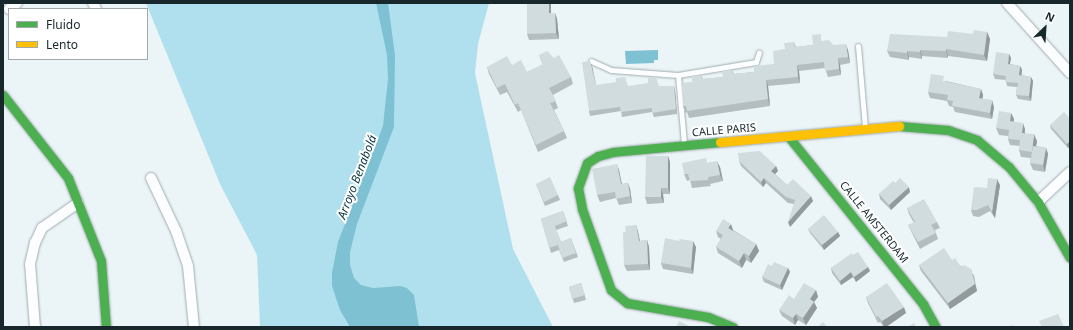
<!DOCTYPE html>
<html>
<head>
<meta charset="utf-8">
<style>
  body { margin:0 }
  #map { position:relative; width:1073px; height:330px; overflow:hidden; background:#ebf4f6; font-family:"Noto Sans",sans-serif }
  div>[style] { position:absolute }
  .green>* { inset:0; background:#b0e0ee }
  .water>* { inset:0; background:#7ec1d3 }
  .roads { filter:drop-shadow(0 0 1px #a1acae) drop-shadow(0 0 1px #a1acae) }
  .lane>* { height:5px; margin:-2.5px; padding:0 2.5px; transform-origin:2.5px; border-radius:2.5px; background:#fcfdfe }
  .street>* { height:10px; margin:-5px; padding:0 5px; transform-origin:5px; border-radius:5px; background:#fcfdfe }
  .fast>* { height:9px; margin:-4.5px; padding:0 4.5px; transform-origin:4.5px; border-radius:4.5px; background:#4caf50 }
  .slow>* { height:9px; margin:-4.5px; padding:0 4.5px; transform-origin:4.5px; border-radius:4.5px; background:#ffc107 }
  .wall>* { inset:0; background:#b4bdc0 }
  .shaded-wall>* { inset:0; background:#929a9c }
  .building>* { inset:0; background:#d1dcdf }
  span { translate:-50% -50%; white-space:nowrap; text-align:center; line-height:1.15; -webkit-text-stroke:4px #fff; paint-order:stroke }
  .street-label { font-size:11px; color:#17272b }
  .water-label { font-size:12px; color:#093540; font-style:italic }
  .frame { position:absolute; inset:0; border:4px solid #17272b; pointer-events:none }
  .legend { position:absolute; left:8px; top:8px; width:140px; height:52px; box-sizing:border-box; background:#fff; border:1px solid #a2a9aa; margin:0; padding:5px 7px; list-style:none; font-size:12px; color:#17272b }
  .legend li { display:flex; align-items:center; gap:8px; height:20px }
  .legend b { width:20px; border:1px solid #a2a9aa }
  .north { position:absolute; left:1025px; top:8px; width:40px; height:40px; -webkit-text-stroke:3px #fff; paint-order:stroke; rotate:25deg; font-size:11px; font-weight:700; line-height:16px; text-align:center; color:#17272b }
  .north::after { content:''; display:block; margin:auto; width:14px; height:18px; background:#17272b; clip-path:polygon(50% 0,100% 100%,50% 72%,0 100%) }
</style>
</head>
<body>
<div id="map">
  <div class="green">
    <div style="clip-path:polygon(146px 3px,489px 3px,478px 44px,475px 73px,513px 249px,553px 327px,260px 327px,257px 255px,220px 184px)"></div>
  </div>
  <div class="water">
    <div style="clip-path:polygon(376px 3px,388px 3px,395px 55px,394px 127px,357px 224px,350px 252px,350px 265px,354px 278px,361px 285px,373px 288px,400px 286px,407px 288px,414px 295px,419px 327px,350px 327px,340px 310px,332px 286px,332px 273px,338px 242px,383px 126px,388px 79px,387px 55px)"></div>
    <div style="clip-path:polygon(658px 50px,658px 60px,654px 60px,654px 63px,626px 64px,625px 51px)"></div>
  </div>
  <div class="roads">
    <div class="lane">
      <div style="left:858px;top:46px;width:81px;rotate:85.1deg"></div>
      <div style="left:591px;top:61px;width:22px;rotate:24deg"></div>
      <div style="left:611px;top:70px;width:67px;rotate:4.3deg"></div>
      <div style="left:678px;top:75px;width:79px;rotate:-9.5deg"></div>
      <div style="left:756px;top:62px;width:10px;rotate:-73deg"></div>
      <div style="left:678px;top:75px;width:69px;rotate:85deg"></div>
    </div>
    <div class="street">
      <div style="left:93px;top:3px;width:7px;rotate:63deg"></div>
      <div style="left:1007px;top:3px;width:94px;rotate:48deg"></div>
      <div style="left:9px;top:9px;width:10px;rotate:-37deg"></div>
      <div style="left:151px;top:178px;width:59px;rotate:64.7deg"></div>
      <div style="left:176px;top:231px;width:37px;rotate:71deg"></div>
      <div style="left:188px;top:266px;width:61px;rotate:84.4deg"></div>
      <div style="left:1038px;top:202px;width:44px;rotate:-43.2deg"></div>
      <div style="left:35px;top:327px;width:63px;rotate:-94.5deg"></div>
      <div style="left:30px;top:264px;width:22px;rotate:-77deg"></div>
      <div style="left:35px;top:243px;width:17px;rotate:-65deg"></div>
      <div style="left:42px;top:228px;width:44px;rotate:-34.8deg"></div>
    </div>
    <div class="fast">
      <div style="left:3px;top:95px;width:105px;rotate:51.9deg"></div>
      <div style="left:68px;top:178px;width:89px;rotate:68.3deg"></div>
      <div style="left:101px;top:261px;width:66px;rotate:85.7deg"></div>
      <div style="left:899px;top:126px;width:49px;rotate:4.7deg"></div>
      <div style="left:948px;top:130px;width:31px;rotate:19deg"></div>
      <div style="left:977px;top:140px;width:42px;rotate:40.2deg"></div>
      <div style="left:1009px;top:167px;width:45px;rotate:50.4deg"></div>
      <div style="left:1038px;top:202px;width:64px;rotate:60.3deg"></div>
      <div style="left:788px;top:136px;width:216px;rotate:51.2deg"></div>
      <div style="left:923px;top:304px;width:26px;rotate:61deg"></div>
      <div style="left:720px;top:142px;width:107px;rotate:174.7deg"></div>
      <div style="left:613px;top:152px;width:16px;rotate:165deg"></div>
      <div style="left:598px;top:156px;width:13px;rotate:148deg"></div>
      <div style="left:587px;top:163px;width:27px;rotate:110deg"></div>
      <div style="left:578px;top:188px;width:21px;rotate:79deg"></div>
      <div style="left:582px;top:209px;width:86px;rotate:70.3deg"></div>
      <div style="left:611px;top:290px;width:21px;rotate:39deg"></div>
      <div style="left:627px;top:303px;width:82px;rotate:9.8deg"></div>
      <div style="left:708px;top:317px;width:27px;rotate:22deg"></div>
    </div>
    <div class="slow">
      <div style="left:720px;top:142px;width:180px;rotate:-5.1deg"></div>
    </div>
  </div>
  <div class="wall">
    <div style="clip-path:polygon(551px 13px,555px 13px,557px 19px,559px 39px,529px 40px,527px 34px)"></div>
    <div style="clip-path:polygon(987px 32px,990px 39px,987px 61px,948px 56px,948px 58px,922px 56px,922px 59px,909px 57px,909px 60px,890px 57px,887px 51px,947px 37px)"></div>
    <div style="clip-path:polygon(823px 41px,833px 45px,848px 50px,850px 63px,840px 65px,841px 75px,828px 77px,825px 68px,799px 71px,800px 83px,768px 86px,770px 106px,689px 118px,687px 112px,685px 113px,683px 106px,692px 82px,701px 75px,703px 79px,723px 77px,732px 70px,734px 74px,754px 72px,774px 64px,785px 49px,794px 42px,796px 47px,813px 45px)"></div>
    <div style="clip-path:polygon(1009px 54px,1011px 58px,1010px 64px,1020px 66px,1022px 70px,1021px 75px,1031px 77px,1033px 81px,1031px 101px,1018px 99px,1016px 95px,1017px 87px,1007px 86px,1006px 80px,995px 79px,993px 74px)"></div>
    <div style="clip-path:polygon(539px 55px,571px 77px,573px 84px,553px 95px,558px 108px,554px 110px,564px 131px,567px 138px,538px 152px,521px 110px,518px 112px,507px 92px,500px 95px,489px 74px,487px 67px,512px 65px,527px 72px,543px 65px)"></div>
    <div style="clip-path:polygon(592px 66px,596px 85px,628px 86px,674px 86px,675px 91px,677px 114px,654px 117px,652px 112px,622px 117px,621px 111px,590px 116px,589px 111px)"></div>
    <div style="clip-path:polygon(946px 81px,981px 89px,983px 95px,982px 99px,994px 107px,992px 119px,955px 112px,953px 107px,949px 106px,947px 101px,930px 98px,928px 92px)"></div>
    <div style="clip-path:polygon(1011px 113px,1014px 119px,1013px 121px,1025px 129px,1025px 133px,1037px 141px,1036px 146px,1046px 148px,1048px 154px,1045px 172px,1033px 170px,1030px 163px,1031px 158px,1021px 157px,1019px 150px,1020px 146px,1010px 145px,1008px 139px,1008px 136px,999px 135px,996px 128px)"></div>
    <div style="clip-path:polygon(1070px 119px,1068px 148px,1051px 129px,1050px 125px)"></div>
    <div style="clip-path:polygon(668px 156px,670px 162px,670px 194px,663px 194px,664px 203px,647px 204px,645px 197px)"></div>
    <div style="clip-path:polygon(739px 161px,776px 166px,778px 171px,775px 174px,787px 185px,813px 201px,790px 227px,794px 204px,788px 203px,766px 183px,763px 187px,741px 166px)"></div>
    <div style="clip-path:polygon(708px 163px,720px 167px,723px 181px,710px 184px,711px 186px,692px 188px,690px 180px,687px 181px,684px 174px)"></div>
    <div style="clip-path:polygon(619px 170px,622px 184px,628px 183px,630px 189px,632px 203px,619px 205px,616px 198px,600px 202px,597px 195px)"></div>
    <div style="clip-path:polygon(895px 183px,910px 192px,891px 210px,880px 199px,879px 194px)"></div>
    <div style="clip-path:polygon(536px 184px,558px 195px,560px 200px,545px 206px)"></div>
    <div style="clip-path:polygon(1000px 185px,995px 218px,990px 211px,979px 217px,973px 216px,971px 210px,987px 188px)"></div>
    <div style="clip-path:polygon(907px 208px,937px 222px,940px 228px,935px 230px,938px 239px,920px 249px,908px 225px,914px 223px,909px 214px)"></div>
    <div style="clip-path:polygon(563px 211px,568px 226px,556px 230px,561px 242px,571px 238px,578px 257px,564px 262px,559px 250px,551px 253px,541px 219px)"></div>
    <div style="clip-path:polygon(636px 225px,638px 232px,640px 241px,647px 240px,649px 247px,650px 270px,627px 271px,624px 265px,626px 232px)"></div>
    <div style="clip-path:polygon(808px 229px,838px 232px,840px 236px,824px 250px,810px 233px)"></div>
    <div style="clip-path:polygon(733px 230px,756px 244px,759px 251px,751px 263px,746px 260px,742px 268px,718px 253px,716px 247px,721px 239px,718px 237px,716px 231px)"></div>
    <div style="clip-path:polygon(679px 241px,696px 247px,693px 274px,663px 269px,661px 263px)"></div>
    <div style="clip-path:polygon(853px 255px,868px 267px,870px 271px,856px 282px,853px 277px,841px 285px,832px 273px,831px 268px)"></div>
    <div style="clip-path:polygon(952px 260px,974px 275px,977px 291px,950px 309px,921px 271px,919px 265px)"></div>
    <div style="clip-path:polygon(772px 266px,788px 268px,790px 272px,782px 290px,764px 282px,762px 277px)"></div>
    <div style="clip-path:polygon(581px 283px,586px 300px,574px 303px,569px 287px)"></div>
    <div style="clip-path:polygon(816px 290px,818px 297px,814px 302px,817px 308px,806px 325px,798px 320px,795px 325px,782px 316px,779px 310px,794px 299px)"></div>
    <div style="clip-path:polygon(866px 297px,906px 313px,886px 327px,884px 327px,880px 322px,878px 323px,868px 303px)"></div>
  </div>
  <div class="shaded-wall">
    <div style="clip-path:polygon(549px 3px,551px 3px,551px 19px,549px 13px)"></div>
    <div style="clip-path:polygon(555px 13px,557px 19px,559px 39px,556px 33px)"></div>
    <div style="clip-path:polygon(987px 32px,990px 39px,987px 61px,984px 55px)"></div>
    <div style="clip-path:polygon(846px 44px,848px 50px,850px 63px,848px 57px)"></div>
    <div style="clip-path:polygon(946px 49px,948px 56px,948px 58px,946px 51px)"></div>
    <div style="clip-path:polygon(920px 50px,922px 56px,922px 59px,920px 52px)"></div>
    <div style="clip-path:polygon(907px 51px,909px 57px,909px 60px,907px 53px)"></div>
    <div style="clip-path:polygon(1009px 54px,1011px 58px,1009px 68px,1008px 64px)"></div>
    <div style="clip-path:polygon(838px 58px,840px 65px,841px 75px,839px 69px)"></div>
    <div style="clip-path:polygon(590px 61px,592px 66px,597px 89px)"></div>
    <div style="clip-path:polygon(797px 65px,799px 71px,800px 83px,798px 77px)"></div>
    <div style="clip-path:polygon(1020px 66px,1022px 70px,1021px 80px,1019px 75px)"></div>
    <div style="clip-path:polygon(1031px 77px,1033px 81px,1031px 101px,1029px 96px)"></div>
    <div style="clip-path:polygon(766px 80px,768px 86px,770px 106px,768px 99px)"></div>
    <div style="clip-path:polygon(674px 86px,675px 91px,677px 114px,676px 109px)"></div>
    <div style="clip-path:polygon(981px 89px,983px 95px,982px 105px,979px 98px)"></div>
    <div style="clip-path:polygon(992px 100px,994px 107px,992px 119px,990px 113px)"></div>
    <div style="clip-path:polygon(1011px 113px,1014px 119px,1013px 127px,1010px 121px)"></div>
    <div style="clip-path:polygon(1023px 123px,1025px 129px,1024px 139px,1022px 133px)"></div>
    <div style="clip-path:polygon(1034px 134px,1037px 141px,1034px 158px,1032px 152px)"></div>
    <div style="clip-path:polygon(1070px 141px,1070px 147px,1068px 148px,1067px 144px)"></div>
    <div style="clip-path:polygon(1046px 148px,1048px 154px,1045px 172px,1043px 165px)"></div>
    <div style="clip-path:polygon(668px 156px,670px 162px,670px 194px,668px 188px)"></div>
    <div style="clip-path:polygon(717px 161px,720px 167px,723px 181px,720px 175px)"></div>
    <div style="clip-path:polygon(617px 164px,619px 170px,623px 191px,621px 184px)"></div>
    <div style="clip-path:polygon(776px 166px,778px 171px,773px 176px,771px 171px)"></div>
    <div style="clip-path:polygon(764px 178px,766px 183px,763px 187px,761px 182px)"></div>
    <div style="clip-path:polygon(997px 179px,1000px 185px,995px 218px,992px 212px)"></div>
    <div style="clip-path:polygon(628px 183px,630px 189px,632px 203px,630px 196px)"></div>
    <div style="clip-path:polygon(909px 187px,910px 192px,891px 210px,889px 205px)"></div>
    <div style="clip-path:polygon(661px 188px,663px 194px,664px 203px,661px 197px)"></div>
    <div style="clip-path:polygon(811px 196px,813px 201px,790px 227px,788px 222px)"></div>
    <div style="clip-path:polygon(731px 224px,733px 230px,731px 234px,728px 228px)"></div>
    <div style="clip-path:polygon(636px 225px,638px 232px,641px 247px,639px 241px)"></div>
    <div style="clip-path:polygon(838px 232px,840px 236px,824px 250px,822px 245px)"></div>
    <div style="clip-path:polygon(647px 240px,649px 247px,650px 270px,648px 264px)"></div>
    <div style="clip-path:polygon(693px 241px,696px 247px,693px 274px,691px 268px)"></div>
    <div style="clip-path:polygon(756px 244px,759px 251px,751px 263px,749px 256px)"></div>
    <div style="clip-path:polygon(744px 253px,746px 260px,742px 268px,739px 261px)"></div>
    <div style="clip-path:polygon(868px 267px,870px 271px,856px 282px,854px 277px)"></div>
    <div style="clip-path:polygon(788px 268px,790px 272px,782px 290px,780px 285px)"></div>
    <div style="clip-path:polygon(971px 269px,977px 291px,950px 309px,948px 303px)"></div>
    <div style="clip-path:polygon(851px 272px,853px 277px,841px 285px,840px 281px)"></div>
    <div style="clip-path:polygon(816px 290px,818px 297px,814px 302px,817px 308px,806px 325px,803px 318px,810px 299px)"></div>
    <div style="clip-path:polygon(904px 307px,906px 313px,886px 327px,884px 327px,882px 321px)"></div>
    <div style="clip-path:polygon(796px 314px,798px 320px,795px 325px,793px 318px)"></div>
  </div>
  <div class="building">
    <div style="clip-path:polygon(527px 3px,549px 3px,549px 13px,555px 13px,556px 33px,527px 34px)"></div>
    <div style="clip-path:polygon(974px 30px,987px 32px,984px 55px,946px 49px,946px 51px,920px 50px,920px 52px,907px 51px,907px 53px,887px 51px,890px 34px,947px 37px,948px 31px,973px 34px)"></div>
    <div style="clip-path:polygon(821px 34px,821px 41px,829px 40px,833px 45px,846px 44px,848px 57px,838px 58px,839px 69px,825px 71px,824px 62px,797px 65px,798px 77px,766px 80px,768px 99px,687px 111px,686px 106px,683px 106px,681px 83px,692px 82px,692px 76px,701px 75px,702px 79px,723px 77px,722px 71px,732px 70px,733px 74px,754px 72px,754px 66px,774px 64px,773px 51px,785px 49px,784px 43px,794px 42px,795px 47px,813px 45px,812px 35px)"></div>
    <div style="clip-path:polygon(547px 51px,554px 58px,559px 55px,571px 77px,549px 88px,556px 101px,550px 103px,564px 131px,536px 145px,518px 103px,515px 105px,505px 84px,497px 88px,487px 67px,507px 56px,512px 65px,521px 60px,527px 72px,543px 64px,539px 55px)"></div>
    <div style="clip-path:polygon(996px 52px,1009px 54px,1008px 64px,1020px 66px,1019px 75px,1031px 77px,1029px 96px,1016px 95px,1018px 83px,1005px 82px,1006px 76px,993px 74px)"></div>
    <div style="clip-path:polygon(590px 61px,596px 85px,616px 82px,616px 78px,625px 77px,628px 86px,648px 83px,648px 78px,656px 77px,659px 86px,674px 86px,676px 109px,652px 113px,652px 108px,621px 112px,620px 107px,589px 111px,582px 62px)"></div>
    <div style="clip-path:polygon(931px 74px,944px 76px,943px 81px,981px 89px,979px 98px,992px 100px,990px 113px,952px 106px,953px 101px,947px 100px,948px 95px,928px 92px)"></div>
    <div style="clip-path:polygon(999px 111px,1011px 113px,1010px 121px,1023px 123px,1022px 133px,1034px 134px,1032px 152px,1019px 150px,1020px 140px,1008px 139px,1009px 130px,996px 128px)"></div>
    <div style="clip-path:polygon(1064px 112px,1070px 119px,1070px 141px,1067px 144px,1050px 125px)"></div>
    <div style="clip-path:polygon(1033px 146px,1046px 148px,1043px 165px,1030px 163px)"></div>
    <div style="clip-path:polygon(760px 151px,776px 166px,771px 171px,787px 185px,793px 179px,811px 196px,788px 222px,795px 200px,786px 197px,764px 178px,761px 182px,739px 161px,738px 153px)"></div>
    <div style="clip-path:polygon(646px 156px,668px 156px,668px 188px,661px 188px,661px 197px,645px 197px)"></div>
    <div style="clip-path:polygon(706px 158px,707px 163px,717px 161px,720px 175px,708px 177px,708px 180px,690px 181px,688px 174px,684px 174px,682px 163px)"></div>
    <div style="clip-path:polygon(617px 164px,621px 184px,628px 183px,630px 196px,616px 199px,615px 192px,597px 195px,592px 169px)"></div>
    <div style="clip-path:polygon(550px 177px,558px 195px,544px 202px,536px 184px)"></div>
    <div style="clip-path:polygon(900px 178px,909px 187px,889px 205px,879px 194px,893px 181px,895px 183px)"></div>
    <div style="clip-path:polygon(988px 178px,997px 179px,992px 212px,988px 205px,977px 210px,971px 210px,974px 187px,987px 188px)"></div>
    <div style="clip-path:polygon(924px 199px,937px 222px,931px 225px,936px 233px,918px 242px,908px 225px,915px 222px,907px 208px)"></div>
    <div style="clip-path:polygon(563px 211px,567px 221px,555px 226px,561px 242px,571px 238px,576px 253px,562px 258px,558px 245px,549px 248px,541px 219px)"></div>
    <div style="clip-path:polygon(824px 215px,838px 232px,822px 245px,808px 229px)"></div>
    <div style="clip-path:polygon(723px 219px,731px 224px,728px 228px,756px 244px,749px 256px,744px 253px,739px 261px,716px 247px,723px 235px,716px 231px)"></div>
    <div style="clip-path:polygon(636px 225px,639px 241px,647px 240px,648px 264px,624px 265px,623px 232px,626px 232px,625px 226px)"></div>
    <div style="clip-path:polygon(665px 238px,679px 241px,680px 239px,693px 241px,691px 268px,661px 263px)"></div>
    <div style="clip-path:polygon(944px 248px,952px 260px,955px 258px,961px 267px,964px 265px,971px 269px,975px 284px,948px 303px,919px 265px)"></div>
    <div style="clip-path:polygon(858px 252px,868px 267px,854px 277px,851px 272px,840px 281px,831px 268px,852px 253px,853px 255px)"></div>
    <div style="clip-path:polygon(774px 262px,788px 268px,780px 285px,762px 277px,768px 264px,772px 266px)"></div>
    <div style="clip-path:polygon(581px 283px,585px 295px,572px 299px,569px 287px)"></div>
    <div style="clip-path:polygon(804px 283px,816px 290px,810px 299px,814px 302px,803px 318px,796px 314px,793px 318px,779px 310px,789px 295px,794px 299px)"></div>
    <div style="clip-path:polygon(887px 283px,904px 307px,882px 321px,878px 316px,876px 317px,866px 297px)"></div>
    <div style="clip-path:polygon(1058px 314px,1064px 327px,1042px 327px,1039px 321px)"></div>
    <div style="clip-path:polygon(679px 321px,691px 327px,676px 327px)"></div>
    <div style="clip-path:polygon(823px 322px,827px 327px,818px 327px)"></div>
    <div style="clip-path:polygon(914px 323px,916px 327px,907px 327px)"></div>
    <div style="clip-path:polygon(1013px 325px,1014px 327px,1008px 327px)"></div>
  </div>
  <div class="street-label">
    <span style="left:724px;top:130px;rotate:-5deg">CALLE PARIS</span>
    <span style="left:874px;top:222px;rotate:51deg">CALLE AMSTERDAM</span>
  </div>
  <div class="water-label">
    <span style="left:357px;top:177px;rotate:-69deg">Arroyo Benabolá</span>
  </div>
  <div class="frame"></div>
  <ul class="legend">
  <li><b style="height:5px;background:#4caf50"></b>Fluido</li>
  <li><b style="height:5px;background:#ffc107"></b>Lento</li>
  </ul>
  <div class="north">N</div>
</div>
</body>
</html>
